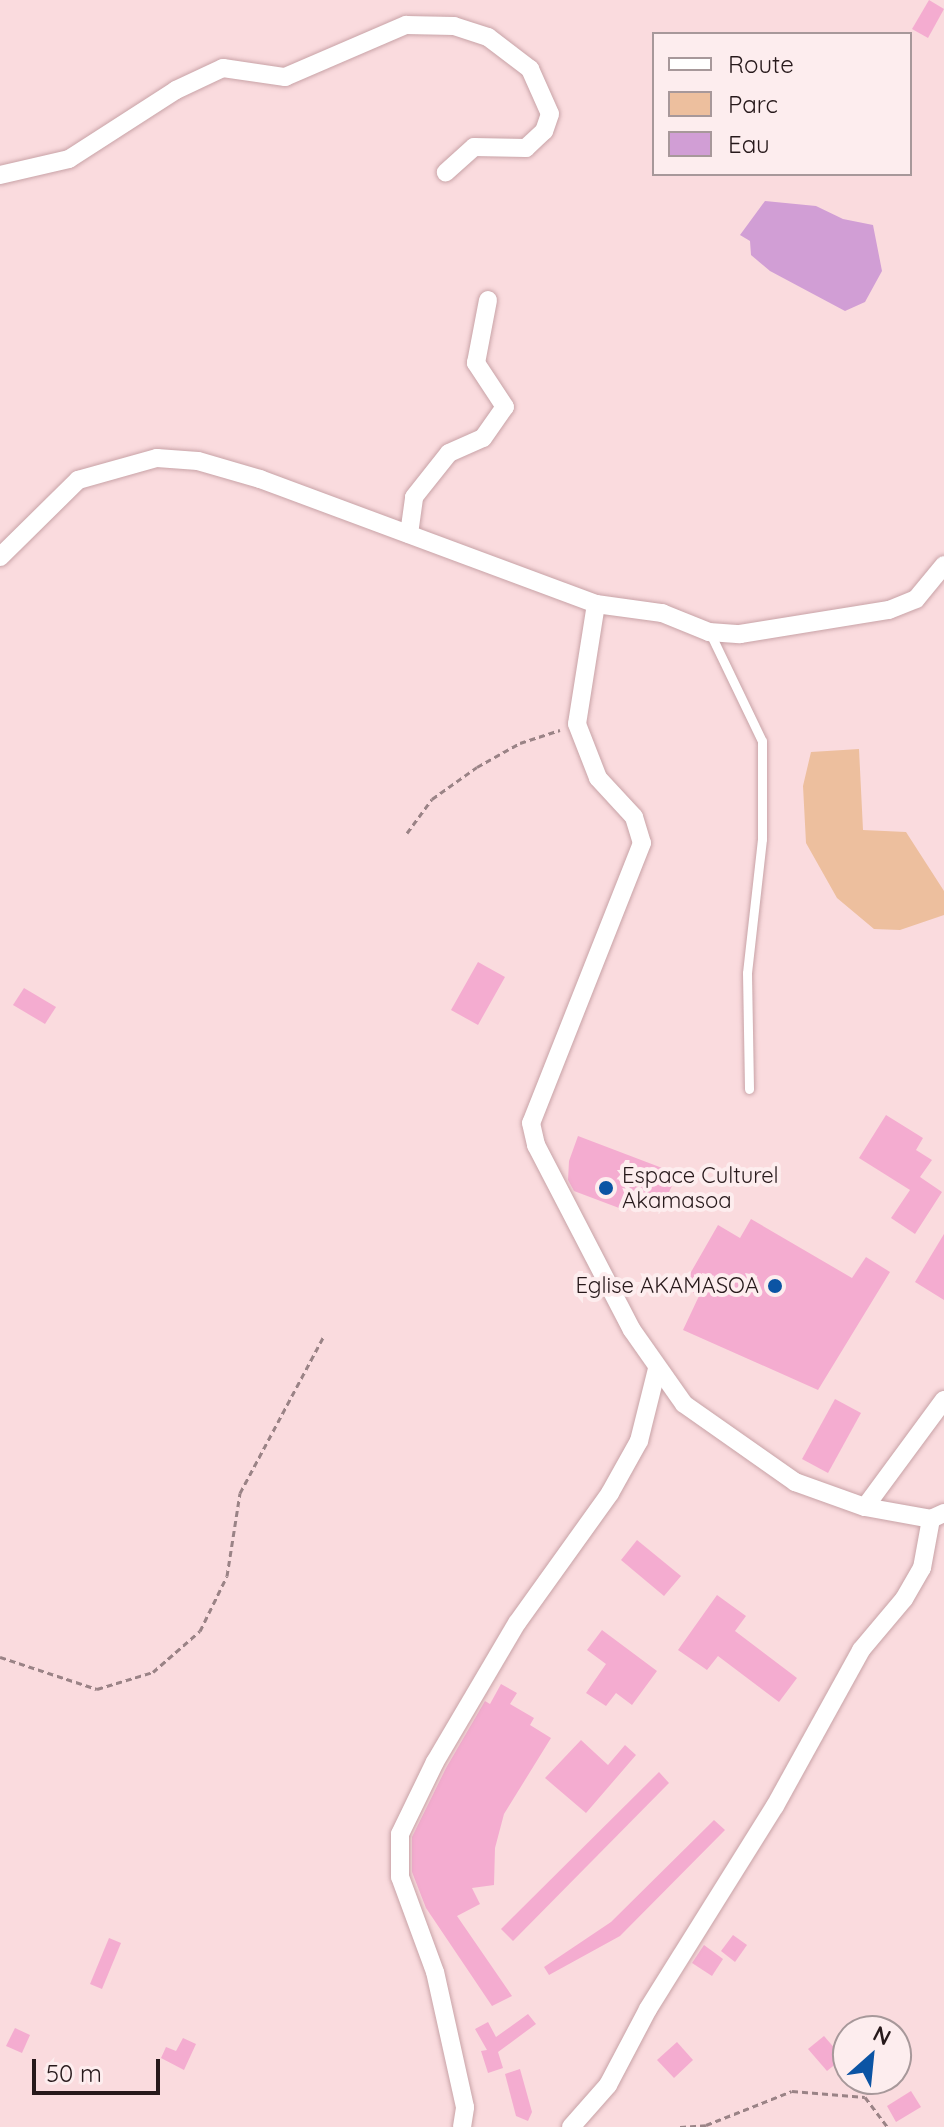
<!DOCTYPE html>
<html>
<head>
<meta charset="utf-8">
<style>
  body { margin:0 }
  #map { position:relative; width:944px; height:2127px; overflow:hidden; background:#fadbde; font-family:Quicksand,sans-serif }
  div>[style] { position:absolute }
  .green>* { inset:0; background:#edbf9e }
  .water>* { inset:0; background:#d19ed5 }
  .building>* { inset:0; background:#f4acd0 }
  .path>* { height:3px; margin-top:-1.5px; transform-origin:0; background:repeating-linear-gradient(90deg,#9a8386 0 6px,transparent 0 10px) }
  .roads { filter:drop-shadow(0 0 2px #c8a3a7) drop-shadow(0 0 2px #c8a3a7) }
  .service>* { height:9px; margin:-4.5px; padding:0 4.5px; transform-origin:4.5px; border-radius:4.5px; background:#fff }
  .minor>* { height:18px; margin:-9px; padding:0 9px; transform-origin:9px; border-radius:9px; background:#fff }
  .dots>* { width:22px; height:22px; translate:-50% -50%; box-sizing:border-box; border:4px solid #fdedee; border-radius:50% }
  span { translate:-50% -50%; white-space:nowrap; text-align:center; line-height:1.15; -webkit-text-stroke:8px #fdedee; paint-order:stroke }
  .poi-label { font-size:22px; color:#27191b }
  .left { translate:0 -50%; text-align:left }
  .right { translate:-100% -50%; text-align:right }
  .legend { position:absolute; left:652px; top:32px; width:260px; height:144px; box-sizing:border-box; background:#fdedee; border:2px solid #a7989a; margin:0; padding:10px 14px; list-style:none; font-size:24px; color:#27191b }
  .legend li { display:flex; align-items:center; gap:16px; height:40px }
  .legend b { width:40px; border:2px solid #a7989a }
  .north { position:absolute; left:832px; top:2015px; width:80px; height:80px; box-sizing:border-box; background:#fdedee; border:2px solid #a7989a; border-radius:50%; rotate:27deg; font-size:22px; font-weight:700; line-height:32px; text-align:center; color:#27191b }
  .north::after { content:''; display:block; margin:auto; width:28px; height:36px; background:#0b54a4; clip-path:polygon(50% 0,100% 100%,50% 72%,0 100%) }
  .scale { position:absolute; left:32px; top:2059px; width:128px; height:36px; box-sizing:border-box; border:4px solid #27191b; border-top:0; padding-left:10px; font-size:24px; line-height:28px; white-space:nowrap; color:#27191b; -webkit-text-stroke:6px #fdedee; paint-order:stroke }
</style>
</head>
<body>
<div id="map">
  <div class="green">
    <div style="clip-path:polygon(859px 749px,863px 830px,906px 832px,944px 891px,944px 915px,900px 930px,874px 929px,837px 898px,806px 843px,803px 786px,811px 752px)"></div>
  </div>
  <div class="water">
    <div style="clip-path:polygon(765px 201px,816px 206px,843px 219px,873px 225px,882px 271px,865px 302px,845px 311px,770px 271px,751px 255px,750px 241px,740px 235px)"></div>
  </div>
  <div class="building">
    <div style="clip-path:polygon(929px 0,944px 9px,928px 38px,912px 29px)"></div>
    <div style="clip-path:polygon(478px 962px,505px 977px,478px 1025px,451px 1010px)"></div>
    <div style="clip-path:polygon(24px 988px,56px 1007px,45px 1024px,13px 1005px)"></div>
    <div style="clip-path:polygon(886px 1115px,923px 1138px,916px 1150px,932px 1160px,920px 1177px,942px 1192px,915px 1234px,891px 1218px,910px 1190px,859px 1158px)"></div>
    <div style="clip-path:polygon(578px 1136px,678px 1174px,661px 1208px,630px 1202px,627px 1211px,574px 1191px,568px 1180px,569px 1161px)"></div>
    <div style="clip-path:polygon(751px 1219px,852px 1278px,866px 1257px,890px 1272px,818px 1390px,683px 1330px,699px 1296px,683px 1286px,718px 1225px,740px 1238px)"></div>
    <div style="clip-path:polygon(944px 1234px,944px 1300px,915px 1282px)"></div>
    <div style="clip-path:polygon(835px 1399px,861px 1413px,828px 1473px,802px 1459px)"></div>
    <div style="clip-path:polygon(637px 1540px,681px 1576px,664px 1596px,621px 1560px)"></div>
    <div style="clip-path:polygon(717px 1595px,746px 1616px,735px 1631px,797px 1678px,779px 1702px,718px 1656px,707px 1670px,678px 1650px)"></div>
    <div style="clip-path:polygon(602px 1630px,657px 1671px,632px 1705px,616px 1693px,606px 1706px,586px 1693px,606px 1664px,587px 1650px)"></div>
    <div style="clip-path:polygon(501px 1684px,517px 1693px,510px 1704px,534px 1718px,530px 1725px,551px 1738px,504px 1814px,495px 1848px,494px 1885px,472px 1888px,480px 1904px,457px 1916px,512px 1996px,492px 2006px,426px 1908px,412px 1872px,412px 1837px,446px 1768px,485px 1701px,490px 1704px)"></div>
    <div style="clip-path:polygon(581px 1740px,608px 1765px,625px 1745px,636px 1755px,586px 1813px,545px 1778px)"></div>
    <div style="clip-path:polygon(659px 1772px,669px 1783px,513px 1941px,501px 1929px)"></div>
    <div style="clip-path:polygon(714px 1820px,725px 1830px,620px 1936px,549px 1975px,544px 1967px,611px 1922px)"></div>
    <div style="clip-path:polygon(733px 1935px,747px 1945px,735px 1962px,721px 1951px)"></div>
    <div style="clip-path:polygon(109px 1938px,121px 1943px,102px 1989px,90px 1984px)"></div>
    <div style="clip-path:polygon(704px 1945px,723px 1959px,712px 1976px,692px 1963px)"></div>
    <div style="clip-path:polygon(528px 2014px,536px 2024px,498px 2052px,503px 2068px,488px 2073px,481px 2051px,487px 2050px,475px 2029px,488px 2022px,496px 2037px)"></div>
    <div style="clip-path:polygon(15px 2028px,30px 2035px,22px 2053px,6px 2046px)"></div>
    <div style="clip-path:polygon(824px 2036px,843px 2058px,827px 2071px,808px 2049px)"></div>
    <div style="clip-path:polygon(183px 2038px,196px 2044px,184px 2070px,161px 2058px,166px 2047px,176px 2051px)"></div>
    <div style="clip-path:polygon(677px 2042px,693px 2060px,674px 2078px,657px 2060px)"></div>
    <div style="clip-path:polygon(520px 2069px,532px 2112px,528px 2121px,516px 2116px,505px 2074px)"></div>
    <div style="clip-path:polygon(911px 2091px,921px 2107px,896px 2122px,887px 2106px)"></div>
  </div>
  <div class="path">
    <div style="left:407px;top:833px;width:42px;rotate:-53.7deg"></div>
    <div style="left:432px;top:799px;width:55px;rotate:-35.4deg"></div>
    <div style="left:477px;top:767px;width:49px;rotate:-29.2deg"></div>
    <div style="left:520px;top:743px;width:42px;rotate:-18deg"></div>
    <div style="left:0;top:1657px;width:102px;rotate:18.3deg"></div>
    <div style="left:97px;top:1689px;width:59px;rotate:-16.9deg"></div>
    <div style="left:153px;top:1672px;width:62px;rotate:-41.1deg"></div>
    <div style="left:200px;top:1631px;width:61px;rotate:-63.9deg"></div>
    <div style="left:227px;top:1576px;width:84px;rotate:-81.1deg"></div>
    <div style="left:240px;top:1493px;width:178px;rotate:-61.9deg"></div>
    <div style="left:680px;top:2127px;width:26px;rotate:-4deg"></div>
    <div style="left:706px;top:2125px;width:92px;rotate:-21.6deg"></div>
    <div style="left:792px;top:2091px;width:73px;rotate:4.7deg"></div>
    <div style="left:865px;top:2097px;width:38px;rotate:53deg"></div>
  </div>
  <div class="roads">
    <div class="service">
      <div style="left:710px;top:633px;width:120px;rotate:64.3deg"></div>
      <div style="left:762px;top:741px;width:98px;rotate:90deg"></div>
      <div style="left:762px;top:839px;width:135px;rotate:96.4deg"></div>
      <div style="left:747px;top:973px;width:116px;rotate:89deg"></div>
    </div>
    <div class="minor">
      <div style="left:0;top:175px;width:71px;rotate:-13.1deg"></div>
      <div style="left:69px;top:159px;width:127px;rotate:-32.8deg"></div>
      <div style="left:176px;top:90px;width:52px;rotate:-25.1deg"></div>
      <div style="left:223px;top:68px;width:63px;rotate:8.3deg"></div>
      <div style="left:285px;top:77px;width:132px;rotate:-23.3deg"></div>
      <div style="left:406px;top:25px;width:48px;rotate:1.2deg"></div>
      <div style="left:454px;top:26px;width:36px;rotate:18deg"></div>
      <div style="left:488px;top:37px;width:53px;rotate:37.3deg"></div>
      <div style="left:530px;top:69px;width:49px;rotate:66deg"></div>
      <div style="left:550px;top:114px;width:18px;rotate:109deg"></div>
      <div style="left:544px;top:131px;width:25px;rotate:137deg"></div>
      <div style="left:526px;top:148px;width:52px;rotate:-178.9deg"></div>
      <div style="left:474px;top:147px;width:38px;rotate:138deg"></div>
      <div style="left:409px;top:534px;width:37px;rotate:-82deg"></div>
      <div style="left:414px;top:497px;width:56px;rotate:-51.5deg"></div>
      <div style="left:449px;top:453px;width:37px;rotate:-24deg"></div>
      <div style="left:483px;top:438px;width:38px;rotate:-55deg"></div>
      <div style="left:505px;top:407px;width:53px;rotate:-123.4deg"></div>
      <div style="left:476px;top:363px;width:64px;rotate:-79.2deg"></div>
      <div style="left:0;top:557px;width:110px;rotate:-44.6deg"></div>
      <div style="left:78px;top:480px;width:82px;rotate:-15.6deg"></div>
      <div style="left:157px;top:458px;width:41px;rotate:4.2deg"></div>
      <div style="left:198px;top:461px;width:65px;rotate:16.2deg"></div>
      <div style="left:260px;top:479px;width:358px;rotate:20.4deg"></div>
      <div style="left:596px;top:604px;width:67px;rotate:7.8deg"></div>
      <div style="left:662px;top:613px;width:51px;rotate:22deg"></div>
      <div style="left:709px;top:632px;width:31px;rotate:4deg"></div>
      <div style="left:740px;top:634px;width:151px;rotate:-9.2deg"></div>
      <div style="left:889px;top:610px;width:29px;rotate:-22deg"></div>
      <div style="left:916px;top:599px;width:44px;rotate:-50.5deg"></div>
      <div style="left:596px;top:604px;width:121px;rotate:99deg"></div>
      <div style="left:577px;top:724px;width:58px;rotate:68.7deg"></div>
      <div style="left:598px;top:778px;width:53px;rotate:47.3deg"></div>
      <div style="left:634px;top:817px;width:27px;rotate:73deg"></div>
      <div style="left:642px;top:843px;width:301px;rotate:111.6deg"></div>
      <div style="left:531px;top:1123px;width:23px;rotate:77deg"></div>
      <div style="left:536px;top:1145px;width:208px;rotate:62.6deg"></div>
      <div style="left:632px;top:1330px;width:90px;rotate:54.9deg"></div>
      <div style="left:684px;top:1404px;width:136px;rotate:35.1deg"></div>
      <div style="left:795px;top:1482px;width:74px;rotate:19.7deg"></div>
      <div style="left:865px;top:1507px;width:67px;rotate:10.3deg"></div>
      <div style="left:931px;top:1519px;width:14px;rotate:-25deg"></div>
      <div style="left:865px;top:1507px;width:133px;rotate:-53.6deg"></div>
      <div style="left:462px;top:2127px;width:20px;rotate:-81deg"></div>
      <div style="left:465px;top:2107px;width:138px;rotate:-102.5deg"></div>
      <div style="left:435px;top:1972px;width:101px;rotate:-110.2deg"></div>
      <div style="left:400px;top:1877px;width:43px;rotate:-90deg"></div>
      <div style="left:400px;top:1834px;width:80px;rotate:-64.1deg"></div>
      <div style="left:435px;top:1762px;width:161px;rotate:-59.5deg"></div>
      <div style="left:517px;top:1623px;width:160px;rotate:-54.4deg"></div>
      <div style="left:610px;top:1493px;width:60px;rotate:-60.9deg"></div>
      <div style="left:639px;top:1441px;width:74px;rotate:-76deg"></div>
      <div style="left:571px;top:2127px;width:56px;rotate:-48.6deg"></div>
      <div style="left:608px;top:2085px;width:86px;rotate:-62.2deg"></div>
      <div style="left:648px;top:2009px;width:239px;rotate:-58deg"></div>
      <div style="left:775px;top:1806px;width:178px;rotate:-61.1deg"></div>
      <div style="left:861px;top:1650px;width:67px;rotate:-49.9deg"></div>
      <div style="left:904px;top:1599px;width:36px;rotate:-60deg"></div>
      <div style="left:922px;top:1568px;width:50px;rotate:-79.6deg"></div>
    </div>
  </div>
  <div class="dots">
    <div style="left:606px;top:1188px;background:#0b54a4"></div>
    <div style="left:775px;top:1286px;background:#0b54a4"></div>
  </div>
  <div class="poi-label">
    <span class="left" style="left:622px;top:1188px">Espace Culturel<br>Akamasoa</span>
    <span class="right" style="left:759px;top:1286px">Eglise AKAMASOA</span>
  </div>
  <ul class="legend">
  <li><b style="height:10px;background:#fff"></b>Route</li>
  <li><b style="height:22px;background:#edbf9e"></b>Parc</li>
  <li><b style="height:22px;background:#d19ed5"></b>Eau</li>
  </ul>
  <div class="north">N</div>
  <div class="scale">50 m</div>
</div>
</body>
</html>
